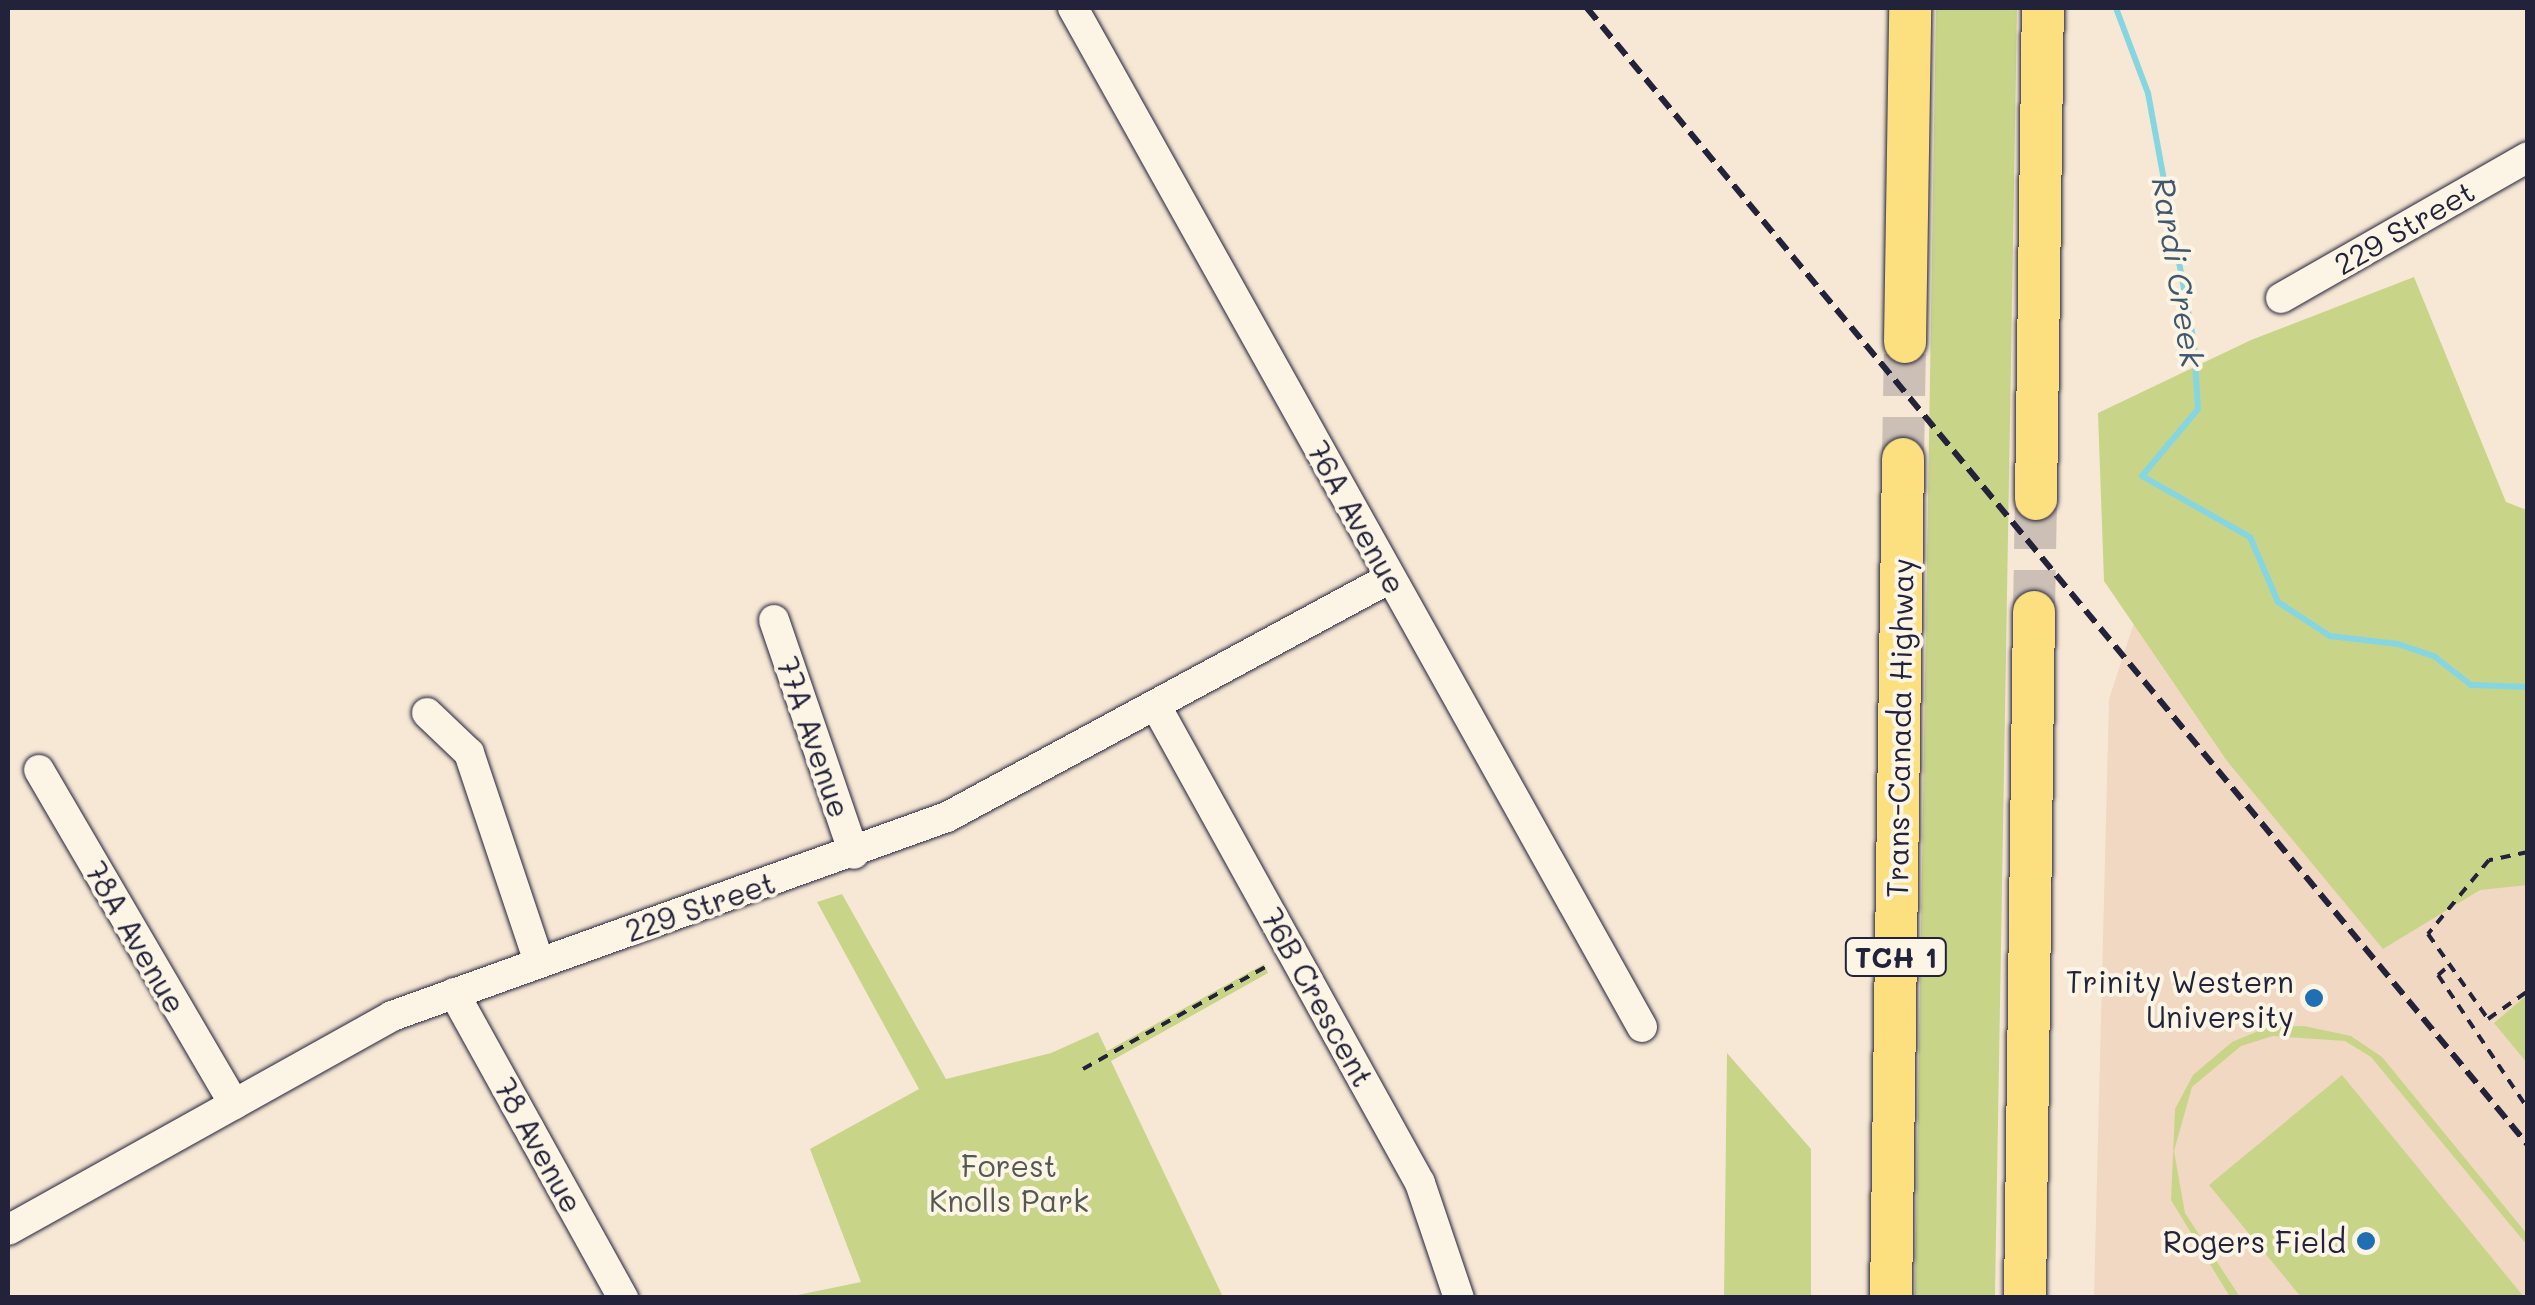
<!DOCTYPE html>
<html>
<head>
<meta charset="utf-8">
<style>
  body { margin:0 }
  #map { position:relative; width:2535px; height:1305px; overflow:hidden; background:#f7e8d5; font-family:Mali,sans-serif }
  div>[style] { position:absolute }
  .built>* { inset:0; background:#f1d8c2 }
  .green>* { inset:0; background:#c8d589 }
  .stream>* { height:6px; margin:-3px; padding:0 3px; transform-origin:3px; border-radius:3px; background:#86d6e1 }
  .highway-tunnel>* { height:42px; margin-top:-21px; transform-origin:0; background:repeating-linear-gradient(90deg,#ccc0b6 0 42px,transparent 0 63px) }
  .path>* { height:4px; margin-top:-2px; transform-origin:0; background:repeating-linear-gradient(90deg,#22223b 0 10px,transparent 0 18px) }
  .roads { filter:drop-shadow(0 0 2px #22223b) drop-shadow(0 0 2px #22223b) }
  .minor>* { height:30px; margin:-15px; padding:0 15px; transform-origin:15px; border-radius:15px; background:#fcf5e5 }
  .highway>* { height:42px; margin:-21px; padding:0 21px; transform-origin:21px; border-radius:21px; background:#fce080 }
  .rail>* { height:6px; margin-top:-3px; transform-origin:0; background:repeating-linear-gradient(90deg,#22223b 0 15px,transparent 0 23px) }
  .dots>* { width:28px; height:28px; translate:-50% -50%; box-sizing:border-box; border:5px solid #fcf5e5; border-radius:50% }
  span { translate:-50% -50%; white-space:nowrap; text-align:center; line-height:1.15; -webkit-text-stroke:8px #fcf5e5; paint-order:stroke }
  .shield-label span { padding:2px 8px; background:#fcf5e5; border:2px solid; border-radius:8px; -webkit-text-stroke-width:0 }
  .shield-label { font-size:28px; color:#22223b; font-weight:700 }
  .street-label { font-size:30px; color:#22223b }
  .poi-label { font-size:30px; color:#22223b }
  .right { translate:-100% -50%; text-align:right }
  .park-label { font-size:30px; color:#545852 }
  .water-label { font-size:32px; color:#40586d; font-style:italic }
  .frame { position:absolute; inset:0; border:10px solid #22223b; pointer-events:none }
</style>
</head>
<body>
<div id="map">
  <div class="built">
    <div style="clip-path:polygon(2195px 437px,2527px 521px,2527px 1297px,2094px 1298px,2109px 699px)"></div>
  </div>
  <div class="green">
    <div style="clip-path:polygon(1936px 8px,2017px 8px,1995px 1298px,1915px 1297px)"></div>
    <div style="clip-path:polygon(2414px 277px,2506px 502px,2527px 510px,2528px 885px,2480px 890px,2383px 949px,2227px 761px,2104px 581px,2098px 413px,2251px 340px)"></div>
    <div style="clip-path:polygon(842px 894px,946px 1079px,1051px 1053px,1098px 1032px,1107px 1051px,1264px 964px,1268px 973px,1111px 1061px,1223px 1297px,788px 1297px,861px 1282px,810px 1149px,919px 1089px,817px 902px)"></div>
    <div style="clip-path:polygon(2527px 995px,2527px 1063px,2494px 1023px)"></div>
    <div style="clip-path:polygon(2304px 1026px,2351px 1036px,2382px 1057px,2527px 1234px,2527px 1245px,2371px 1057px,2345px 1041px,2273px 1036px,2241px 1046px,2192px 1087px,2174px 1151px,2185px 1213px,2240px 1297px,2230px 1297px,2171px 1200px,2175px 1109px,2193px 1075px,2232px 1042px,2268px 1027px)"></div>
    <div style="clip-path:polygon(1727px 1053px,1811px 1149px,1811px 1297px,1724px 1297px)"></div>
    <div style="clip-path:polygon(2342px 1075px,2524px 1297px,2301px 1297px,2209px 1185px)"></div>
  </div>
  <div class="stream">
    <div style="left:2116px;top:8px;width:91px;rotate:69.4deg"></div>
    <div style="left:2148px;top:93px;width:255px;rotate:79.6deg"></div>
    <div style="left:2194px;top:344px;width:65px;rotate:86.5deg"></div>
    <div style="left:2198px;top:409px;width:87px;rotate:129.9deg"></div>
    <div style="left:2142px;top:476px;width:124px;rotate:29.5deg"></div>
    <div style="left:2250px;top:537px;width:71px;rotate:66.7deg"></div>
    <div style="left:2278px;top:602px;width:62px;rotate:33.2deg"></div>
    <div style="left:2330px;top:636px;width:68px;rotate:6.7deg"></div>
    <div style="left:2398px;top:644px;width:39px;rotate:19deg"></div>
    <div style="left:2435px;top:657px;width:46px;rotate:37.9deg"></div>
    <div style="left:2471px;top:685px;width:57px;rotate:2deg"></div>
  </div>
  <div class="highway-tunnel">
    <div style="left:1903px;top:459px;width:117px;rotate:-89deg"></div>
    <div style="left:2034px;top:612px;width:113px;rotate:-89deg"></div>
  </div>
  <div class="path">
    <div style="left:2528px;top:852px;width:40px;rotate:168deg"></div>
    <div style="left:2489px;top:860px;width:96px;rotate:129.5deg"></div>
    <div style="left:2428px;top:934px;width:104px;rotate:54.8deg"></div>
    <div style="left:2488px;top:1019px;width:49px;rotate:-35deg"></div>
    <div style="left:2445px;top:969px;width:9px;rotate:139deg"></div>
    <div style="left:2438px;top:975px;width:161px;rotate:56.1deg"></div>
    <div style="left:1083px;top:1069px;width:215px;rotate:-29.2deg"></div>
  </div>
  <div class="roads">
    <div class="minor">
      <div style="left:1073px;top:8px;width:1167px;rotate:60.82deg"></div>
      <div style="left:2281px;top:298px;width:284px;rotate:-29.7deg"></div>
      <div style="left:774px;top:620px;width:247px;rotate:71.1deg"></div>
      <div style="left:1156px;top:706px;width:545px;rotate:61.04deg"></div>
      <div style="left:1420px;top:1183px;width:121px;rotate:71.3deg"></div>
      <div style="left:427px;top:713px;width:58px;rotate:43.6deg"></div>
      <div style="left:469px;top:753px;width:220px;rotate:71.5deg"></div>
      <div style="left:39px;top:770px;width:387px;rotate:59.7deg"></div>
      <div style="left:454px;top:993px;width:349px;rotate:61deg"></div>
      <div style="left:8px;top:1230px;width:440px;rotate:-29.1deg"></div>
      <div style="left:392px;top:1016px;width:590px;rotate:-19.73deg"></div>
      <div style="left:947px;top:817px;width:503px;rotate:-28.35deg"></div>
    </div>
    <div class="highway">
      <div style="left:1905px;top:342px;width:334px;rotate:-89.1deg"></div>
      <div style="left:2036px;top:499px;width:491px;rotate:-89.2deg"></div>
      <div style="left:1891px;top:1298px;width:839px;rotate:-89.18deg"></div>
      <div style="left:2025px;top:1298px;width:686px;rotate:-89.25deg"></div>
    </div>
  </div>
  <div class="rail">
    <div style="left:1587px;top:8px;width:1476px;rotate:50.39deg"></div>
  </div>
  <div class="dots">
    <div style="left:2314px;top:998px;background:#1f6fb2"></div>
    <div style="left:2366px;top:1241px;background:#1f6fb2"></div>
  </div>
  <div class="shield-label">
    <span style="left:1896px;top:957px">TCH 1</span>
  </div>
  <div class="street-label">
    <span style="left:2404px;top:227px;rotate:-30deg">229 Street</span>
    <span style="left:1357px;top:517px;rotate:61deg">76A Avenue</span>
    <span style="left:1899px;top:728px;rotate:-89deg">Trans-Canada Highway</span>
    <span style="left:814px;top:737px;rotate:71deg">77A Avenue</span>
    <span style="left:700px;top:906px;rotate:-19deg">229 Street</span>
    <span style="left:136px;top:937px;rotate:60deg">78A Avenue</span>
    <span style="left:1318px;top:997px;rotate:61deg">76B Crescent</span>
    <span style="left:539px;top:1145px;rotate:61deg">78 Avenue</span>
  </div>
  <div class="poi-label">
    <span class="right" style="left:2294px;top:998px">Trinity Western<br>University</span>
    <span class="right" style="left:2346px;top:1241px">Rogers Field</span>
  </div>
  <div class="park-label">
    <span style="left:1009px;top:1182px">Forest<br>Knolls Park</span>
  </div>
  <div class="water-label">
    <span style="left:2179px;top:272px;rotate:81deg">Rardi Creek</span>
  </div>
  <div class="frame"></div>
</div>
</body>
</html>
